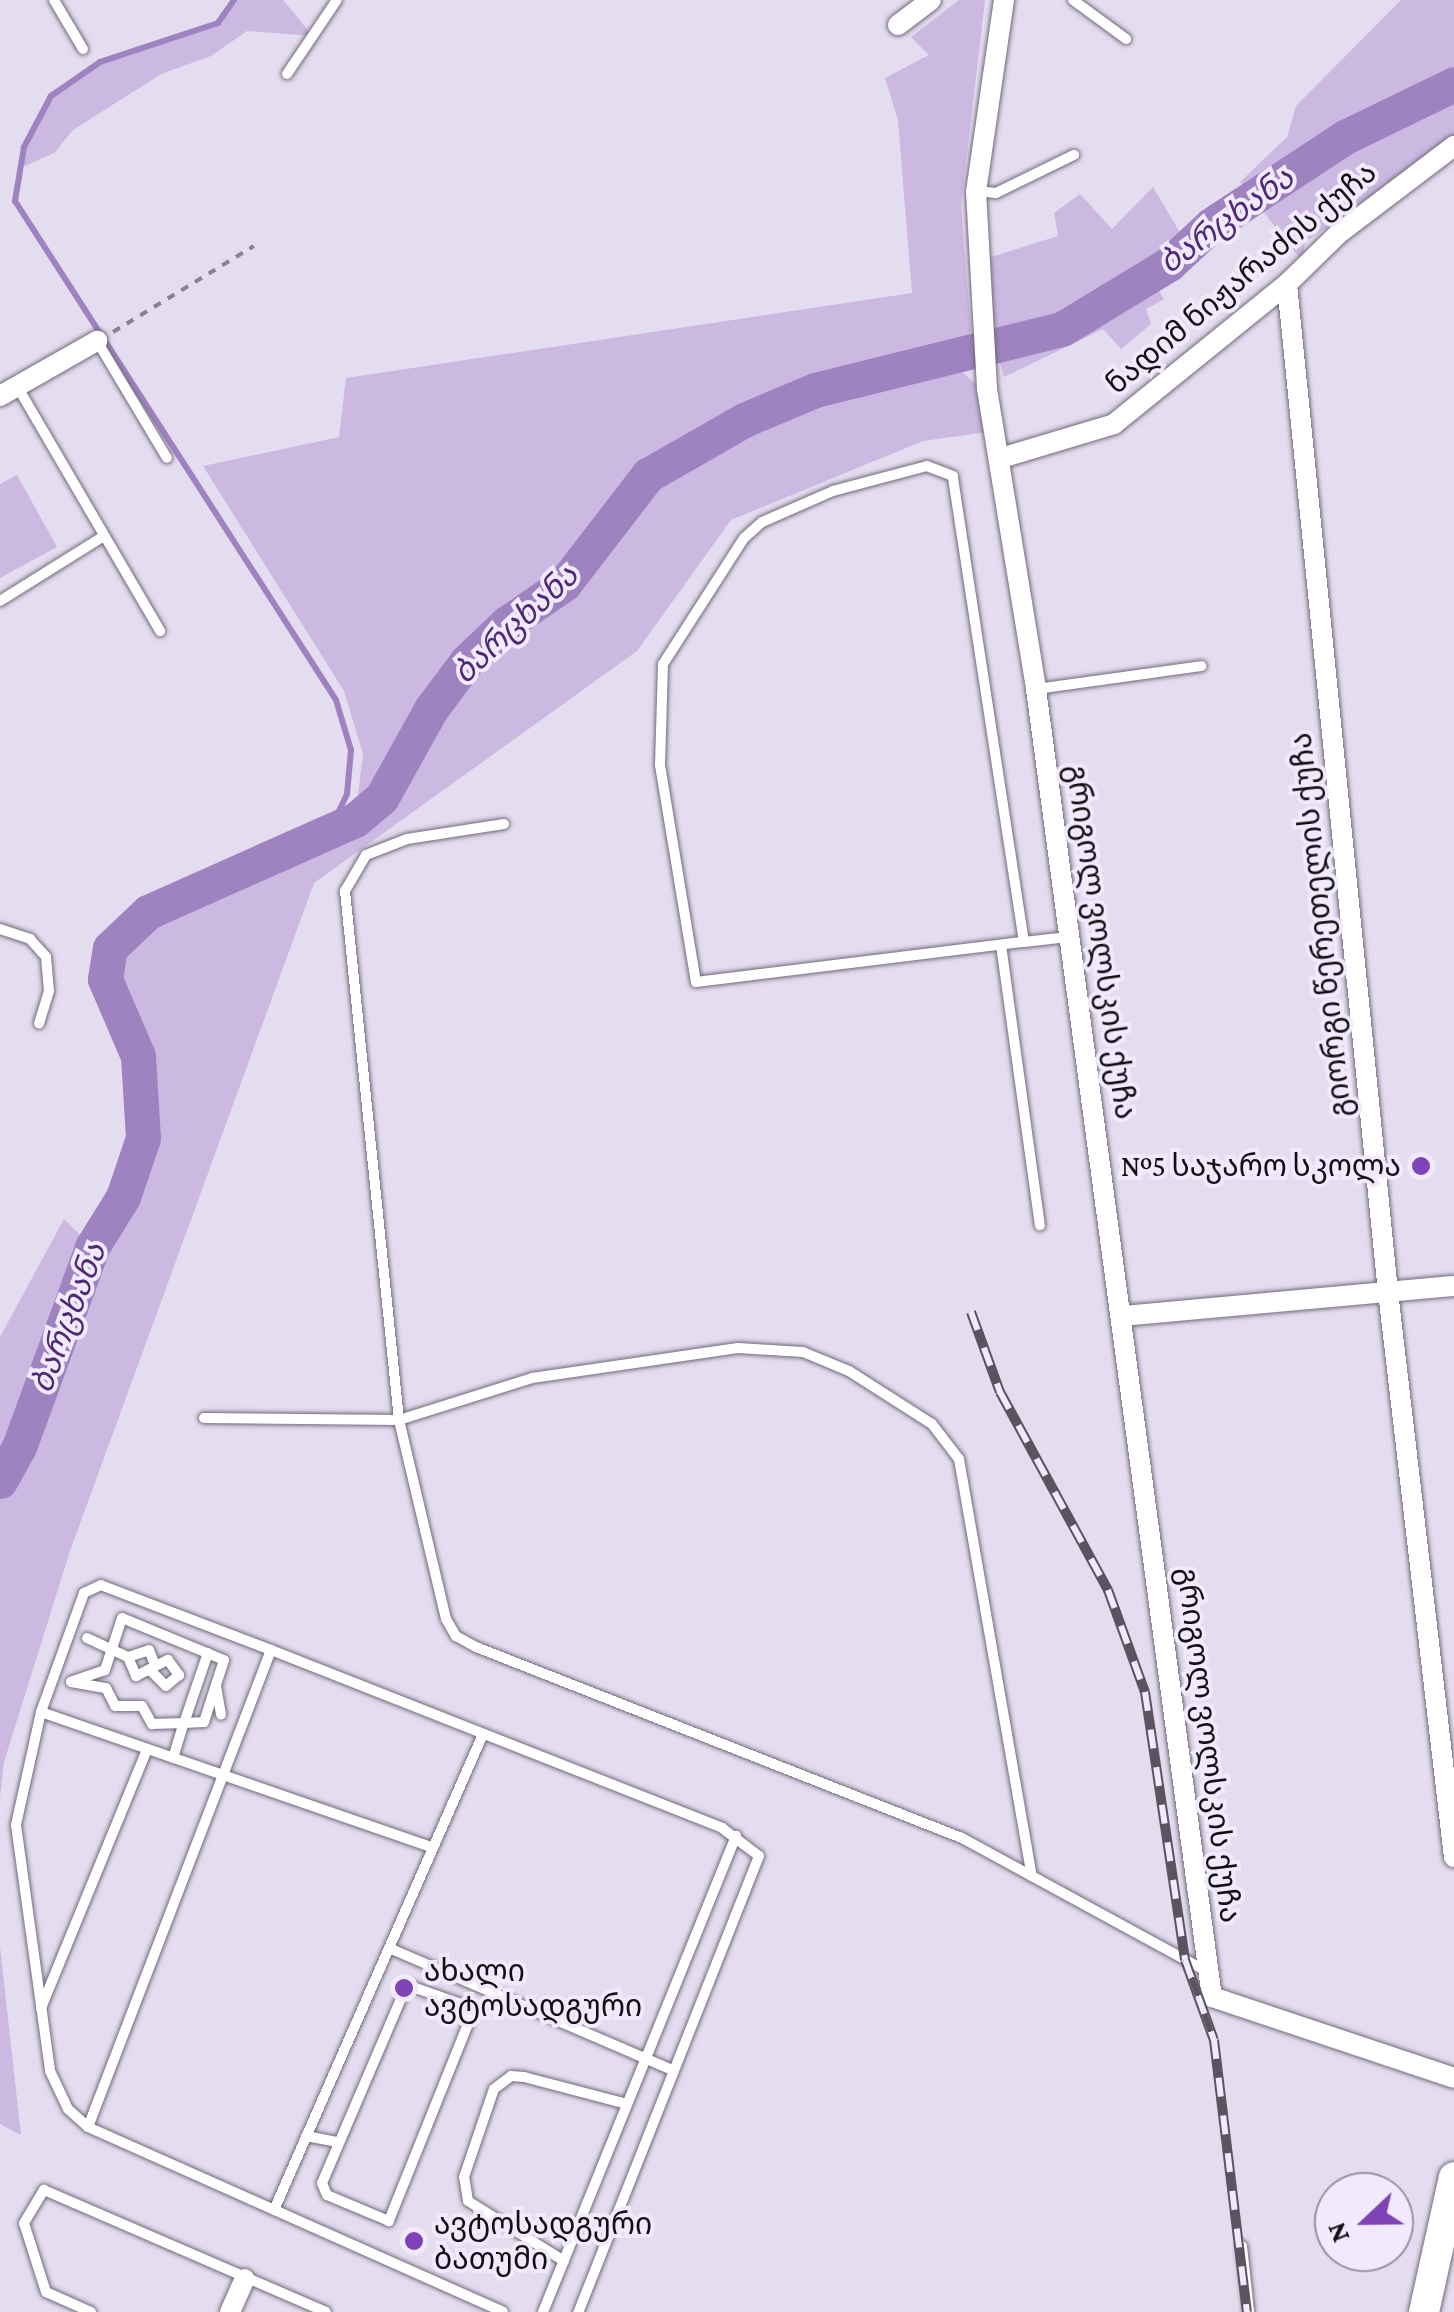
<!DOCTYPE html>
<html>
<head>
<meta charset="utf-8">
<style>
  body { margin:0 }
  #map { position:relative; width:1454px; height:2312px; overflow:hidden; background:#e4dcef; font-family:"Crimson Pro","Noto Sans Georgian",serif }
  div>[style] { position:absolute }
  .green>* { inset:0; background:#cbb9e2 }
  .stream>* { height:6px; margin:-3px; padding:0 3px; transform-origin:3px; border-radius:3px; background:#9f83c1 }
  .river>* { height:35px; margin:-17.5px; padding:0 17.5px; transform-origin:17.5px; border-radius:17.5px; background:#9f83c1 }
  .path>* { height:4px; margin-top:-2px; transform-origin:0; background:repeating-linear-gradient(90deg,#898391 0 8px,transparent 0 16px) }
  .roads { filter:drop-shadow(0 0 2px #716a7a) drop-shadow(0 0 2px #716a7a) }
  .service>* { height:10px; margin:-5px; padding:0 5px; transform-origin:5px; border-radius:5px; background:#fff }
  .minor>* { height:20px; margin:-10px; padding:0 10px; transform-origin:10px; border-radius:10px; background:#fff }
  .secondary>* { height:30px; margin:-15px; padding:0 15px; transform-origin:15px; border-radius:15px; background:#fff }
  .rail>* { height:10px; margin-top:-5px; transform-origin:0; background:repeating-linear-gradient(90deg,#f1e9fc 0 19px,#59545f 0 38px); box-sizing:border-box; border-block:2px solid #59545f }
  .dots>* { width:28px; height:28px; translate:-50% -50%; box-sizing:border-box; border:5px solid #f1e9fc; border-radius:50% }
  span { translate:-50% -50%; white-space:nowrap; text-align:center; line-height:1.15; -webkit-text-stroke:8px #f1e9fc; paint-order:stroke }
  .street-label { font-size:30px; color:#120f15 }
  .poi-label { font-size:30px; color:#120f15 }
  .right { translate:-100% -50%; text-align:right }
  .left { translate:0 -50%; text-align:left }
  .water-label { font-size:32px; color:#502974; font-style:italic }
  .north { position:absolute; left:1314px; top:2172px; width:100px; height:100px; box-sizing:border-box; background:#f1e9fc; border:2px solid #9892a0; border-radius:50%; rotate:248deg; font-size:28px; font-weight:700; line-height:40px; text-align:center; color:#120f15 }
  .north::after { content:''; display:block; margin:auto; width:35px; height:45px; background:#7f42b7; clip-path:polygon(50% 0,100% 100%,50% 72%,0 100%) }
</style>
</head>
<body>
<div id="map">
  <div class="green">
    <div style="clip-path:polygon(234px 0,283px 0,313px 36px,247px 31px,211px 56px,161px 74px,73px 130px,54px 153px,20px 168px,24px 147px,51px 96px,100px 62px,218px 23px)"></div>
    <div style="clip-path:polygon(959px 0,985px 0,961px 205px,971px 332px,947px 358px,980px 388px,988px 432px,923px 441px,731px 520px,637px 651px,314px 883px,70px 1551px,4px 1762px,0 1797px,0 1337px,64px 1219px,92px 1247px,123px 1197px,143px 1138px,138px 1056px,105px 979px,110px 948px,148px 912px,355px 820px,363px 754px,344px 691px,203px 466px,339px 437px,346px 378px,912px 293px,898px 120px,885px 78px,929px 55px,911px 37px)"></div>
    <div style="clip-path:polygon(1401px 0,1454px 0,1454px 142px,1305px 242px,1303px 262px,1240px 182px,1287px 137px,1296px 106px)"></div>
    <div style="clip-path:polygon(1153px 187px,1188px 246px,1150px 276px,1164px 299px,1146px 309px,1151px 324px,1121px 349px,1103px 329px,1004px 377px,993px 339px,988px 258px,1058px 236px,1054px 213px,1080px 194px,1112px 229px)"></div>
    <div style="clip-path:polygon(17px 475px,57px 547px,0 578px,0 484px)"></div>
    <div style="clip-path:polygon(0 1947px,21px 2135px,0 2124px)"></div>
  </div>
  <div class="stream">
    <div style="left:234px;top:0;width:28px;rotate:125deg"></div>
    <div style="left:218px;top:23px;width:124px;rotate:161.7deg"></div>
    <div style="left:100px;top:62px;width:60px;rotate:145.2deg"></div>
    <div style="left:51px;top:96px;width:58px;rotate:117.9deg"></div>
    <div style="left:24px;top:147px;width:55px;rotate:99.5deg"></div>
    <div style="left:15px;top:201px;width:593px;rotate:57.25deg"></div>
    <div style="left:336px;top:700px;width:52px;rotate:73.3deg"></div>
    <div style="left:351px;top:750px;width:44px;rotate:95.2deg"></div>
    <div style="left:347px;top:794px;width:31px;rotate:115deg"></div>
    <div style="left:334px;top:822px;width:32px;rotate:150deg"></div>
  </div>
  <div class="river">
    <div style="left:0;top:1481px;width:39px;rotate:-61deg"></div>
    <div style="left:19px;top:1447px;width:213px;rotate:-69.9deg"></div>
    <div style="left:92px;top:1247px;width:59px;rotate:-58.2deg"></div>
    <div style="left:123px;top:1197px;width:62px;rotate:-71.3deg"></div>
    <div style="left:143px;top:1138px;width:82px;rotate:-93.5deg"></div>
    <div style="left:138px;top:1056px;width:84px;rotate:-113.2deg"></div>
    <div style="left:105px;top:979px;width:31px;rotate:-81deg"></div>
    <div style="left:110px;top:948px;width:52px;rotate:-43.5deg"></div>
    <div style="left:148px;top:912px;width:227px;rotate:-24deg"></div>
    <div style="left:355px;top:820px;width:35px;rotate:-40deg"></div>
    <div style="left:382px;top:797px;width:101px;rotate:-60.9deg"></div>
    <div style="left:431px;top:709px;width:59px;rotate:-53.3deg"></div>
    <div style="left:466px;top:662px;width:57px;rotate:-43.6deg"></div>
    <div style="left:507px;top:623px;width:69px;rotate:-34.4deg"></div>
    <div style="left:564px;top:584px;width:138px;rotate:-52.4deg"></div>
    <div style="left:648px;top:475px;width:111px;rotate:-29.8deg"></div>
    <div style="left:744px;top:420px;width:77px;rotate:-22.9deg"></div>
    <div style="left:815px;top:390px;width:254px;rotate:-13.9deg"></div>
    <div style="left:1062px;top:329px;width:125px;rotate:-31.3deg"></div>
    <div style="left:1169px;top:264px;width:57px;rotate:-42.9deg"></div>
    <div style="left:1211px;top:225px;width:160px;rotate:-33.3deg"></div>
    <div style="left:1345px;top:137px;width:121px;rotate:-25.9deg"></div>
  </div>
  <div class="path">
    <div style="left:113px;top:332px;width:165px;rotate:-31.4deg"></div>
  </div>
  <div class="roads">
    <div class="service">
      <div style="left:54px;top:0;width:57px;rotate:59.4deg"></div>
      <div style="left:1073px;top:0;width:66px;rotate:36.3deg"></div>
      <div style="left:287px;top:74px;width:89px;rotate:-56deg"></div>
      <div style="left:976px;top:191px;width:20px;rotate:6deg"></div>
      <div style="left:996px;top:193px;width:87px;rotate:-26deg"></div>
      <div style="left:97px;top:341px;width:136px;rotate:59.1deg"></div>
      <div style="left:17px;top:386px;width:284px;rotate:59.7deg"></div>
      <div style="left:0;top:601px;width:123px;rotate:-32deg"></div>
      <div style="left:1036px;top:689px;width:167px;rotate:-7.9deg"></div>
      <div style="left:504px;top:824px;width:98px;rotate:171.2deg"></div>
      <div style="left:407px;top:839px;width:44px;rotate:158.7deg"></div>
      <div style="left:366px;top:855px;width:42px;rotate:120.3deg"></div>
      <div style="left:345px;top:891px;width:532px;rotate:84.17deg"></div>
      <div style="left:399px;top:1420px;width:204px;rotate:76.7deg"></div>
      <div style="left:446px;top:1619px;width:20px;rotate:60deg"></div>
      <div style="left:456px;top:1636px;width:23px;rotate:29deg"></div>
      <div style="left:476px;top:1647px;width:522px;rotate:21.46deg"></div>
      <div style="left:962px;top:1838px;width:280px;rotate:28.6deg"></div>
      <div style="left:0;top:929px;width:32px;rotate:18deg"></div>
      <div style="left:30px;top:939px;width:24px;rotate:48deg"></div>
      <div style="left:46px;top:957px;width:34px;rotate:85deg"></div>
      <div style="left:49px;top:991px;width:34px;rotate:107deg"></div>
      <div style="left:1024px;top:942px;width:471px;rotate:-98.7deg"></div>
      <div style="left:953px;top:476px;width:28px;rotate:-159deg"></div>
      <div style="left:927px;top:466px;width:97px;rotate:165.1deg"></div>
      <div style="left:833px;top:491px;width:77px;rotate:156.4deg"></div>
      <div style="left:762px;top:522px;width:24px;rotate:138deg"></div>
      <div style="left:744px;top:538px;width:150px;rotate:122.7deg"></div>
      <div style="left:663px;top:664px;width:101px;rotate:91.7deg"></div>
      <div style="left:660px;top:765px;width:220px;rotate:80.6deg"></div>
      <div style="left:696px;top:982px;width:330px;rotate:-7deg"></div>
      <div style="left:1024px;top:942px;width:44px;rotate:-6.5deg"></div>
      <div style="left:1001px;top:945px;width:283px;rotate:82.1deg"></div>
      <div style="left:204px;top:1418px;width:195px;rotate:0.6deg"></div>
      <div style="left:399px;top:1420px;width:139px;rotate:-17.5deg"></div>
      <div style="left:532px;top:1378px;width:208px;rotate:-8.3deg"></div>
      <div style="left:738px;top:1348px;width:65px;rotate:3.5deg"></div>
      <div style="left:803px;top:1352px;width:50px;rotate:22.4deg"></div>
      <div style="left:849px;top:1371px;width:98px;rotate:32.6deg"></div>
      <div style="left:932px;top:1424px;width:44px;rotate:52.4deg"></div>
      <div style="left:959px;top:1459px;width:423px;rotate:80.1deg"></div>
      <div style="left:87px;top:1638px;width:45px;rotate:24.9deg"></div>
      <div style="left:271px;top:1650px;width:182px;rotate:-159.1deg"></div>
      <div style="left:101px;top:1585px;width:19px;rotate:155deg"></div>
      <div style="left:84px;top:1593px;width:127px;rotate:109.9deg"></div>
      <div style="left:41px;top:1712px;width:116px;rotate:102.5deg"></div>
      <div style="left:16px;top:1825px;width:248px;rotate:82.1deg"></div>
      <div style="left:50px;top:2071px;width:42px;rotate:64.7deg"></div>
      <div style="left:68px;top:2109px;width:27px;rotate:42deg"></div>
      <div style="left:88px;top:2127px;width:454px;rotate:24deg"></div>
      <div style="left:128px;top:1657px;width:21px;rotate:67deg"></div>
      <div style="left:136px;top:1676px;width:36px;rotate:-27deg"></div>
      <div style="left:168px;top:1660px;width:19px;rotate:54deg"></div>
      <div style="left:179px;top:1675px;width:17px;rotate:140deg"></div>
      <div style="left:166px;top:1686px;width:20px;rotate:-135deg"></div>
      <div style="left:128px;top:1657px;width:22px;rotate:-18deg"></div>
      <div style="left:149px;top:1650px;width:16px;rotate:68deg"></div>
      <div style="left:216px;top:1686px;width:29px;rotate:80deg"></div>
      <div style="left:41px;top:1712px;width:415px;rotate:19.1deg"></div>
      <div style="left:173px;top:1758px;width:37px;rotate:-73deg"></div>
      <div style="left:184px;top:1723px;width:20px;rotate:-3deg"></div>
      <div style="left:204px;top:1722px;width:65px;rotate:-72.1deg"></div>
      <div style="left:224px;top:1660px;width:110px;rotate:-157.6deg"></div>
      <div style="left:122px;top:1618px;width:55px;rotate:108.1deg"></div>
      <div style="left:105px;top:1670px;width:36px;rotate:161deg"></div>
      <div style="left:71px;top:1682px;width:36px;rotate:10deg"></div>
      <div style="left:106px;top:1688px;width:20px;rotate:63deg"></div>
      <div style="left:115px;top:1706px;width:27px"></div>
      <div style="left:142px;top:1706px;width:21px;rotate:61deg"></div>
      <div style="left:152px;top:1724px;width:32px;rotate:-2deg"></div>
      <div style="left:184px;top:1723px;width:74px;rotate:-71.1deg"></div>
      <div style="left:389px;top:1948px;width:310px;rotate:23.3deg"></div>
      <div style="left:407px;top:1985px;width:64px;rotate:19.3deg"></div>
      <div style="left:467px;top:2006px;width:13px;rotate:77deg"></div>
      <div style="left:470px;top:2019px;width:218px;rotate:111.9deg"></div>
      <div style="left:389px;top:2221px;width:67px;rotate:-157.2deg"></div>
      <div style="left:327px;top:2195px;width:13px;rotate:-113deg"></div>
      <div style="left:322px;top:2183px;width:215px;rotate:-66.8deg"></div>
      <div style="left:41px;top:2008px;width:279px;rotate:-67.7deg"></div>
      <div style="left:88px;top:2127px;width:511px;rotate:-69.01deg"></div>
      <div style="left:271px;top:1650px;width:485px;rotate:21.5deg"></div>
      <div style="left:722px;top:1828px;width:46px;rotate:37.1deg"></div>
      <div style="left:759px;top:1856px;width:491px;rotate:111.6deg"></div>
      <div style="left:306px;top:2136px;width:31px;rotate:11deg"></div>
      <div style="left:274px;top:2210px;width:520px;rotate:-66.29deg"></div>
      <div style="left:1242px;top:2246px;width:66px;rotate:83.9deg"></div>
      <div style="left:564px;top:2261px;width:113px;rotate:-148deg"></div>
      <div style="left:468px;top:2201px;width:24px;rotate:-99deg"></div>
      <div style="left:464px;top:2177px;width:93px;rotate:-71.2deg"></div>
      <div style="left:494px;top:2089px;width:21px;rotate:-37deg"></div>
      <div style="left:511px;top:2076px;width:13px;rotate:4deg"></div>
      <div style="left:524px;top:2077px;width:106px;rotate:14.7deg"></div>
      <div style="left:91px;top:2312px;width:49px;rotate:-156deg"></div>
      <div style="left:46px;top:2292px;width:72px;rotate:-107.7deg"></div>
      <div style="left:24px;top:2223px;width:39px;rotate:-59deg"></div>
      <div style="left:44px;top:2190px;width:307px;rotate:23.4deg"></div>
      <div style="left:543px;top:2312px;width:514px;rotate:-67.93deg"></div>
    </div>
    <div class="minor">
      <div style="left:1004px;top:0;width:193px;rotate:98.3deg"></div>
      <div style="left:976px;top:191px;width:198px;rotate:86.8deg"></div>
      <div style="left:987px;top:389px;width:304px;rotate:80.7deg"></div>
      <div style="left:1036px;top:689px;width:1320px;rotate:82.34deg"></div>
      <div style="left:1212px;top:1997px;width:255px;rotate:18.5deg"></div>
      <div style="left:898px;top:25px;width:41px;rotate:-37.1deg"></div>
      <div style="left:1287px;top:284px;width:1013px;rotate:84.28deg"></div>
      <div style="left:1388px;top:1292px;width:569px;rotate:83.34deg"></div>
      <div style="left:0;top:396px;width:112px;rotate:-29.6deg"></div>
      <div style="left:1001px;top:458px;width:118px;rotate:-16.7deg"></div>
      <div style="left:1114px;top:424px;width:223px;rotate:-39deg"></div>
      <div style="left:1287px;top:284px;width:71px;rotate:-44.4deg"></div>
      <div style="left:1338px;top:234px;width:146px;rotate:-37.2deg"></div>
      <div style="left:1123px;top:1316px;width:332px;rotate:-5.2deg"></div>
      <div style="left:230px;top:2312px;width:36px;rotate:-66deg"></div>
    </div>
    <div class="secondary">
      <div style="left:1424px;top:2312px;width:138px;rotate:-77.5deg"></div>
    </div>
  </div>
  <div class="rail">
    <div style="left:971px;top:1312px;width:85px;rotate:70.1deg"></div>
    <div style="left:1000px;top:1392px;width:226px;rotate:61.4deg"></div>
    <div style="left:1108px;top:1590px;width:109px;rotate:70.1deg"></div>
    <div style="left:1145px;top:1692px;width:271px;rotate:81.5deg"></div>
    <div style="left:1185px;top:1960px;width:85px;rotate:70.1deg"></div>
    <div style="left:1214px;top:2040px;width:274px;rotate:83.1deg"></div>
  </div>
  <div class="dots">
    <div style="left:1421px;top:1166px;background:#7f42b7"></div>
    <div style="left:404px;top:1988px;background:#7f42b7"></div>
    <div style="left:414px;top:2241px;background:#7f42b7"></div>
  </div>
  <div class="street-label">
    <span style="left:1241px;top:278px;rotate:-40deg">ნადიმ ნიჟარაძის ქუჩა</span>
    <span style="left:1321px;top:925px;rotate:-96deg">გიორგი წერეთელის ქუჩა</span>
    <span style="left:1101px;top:942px;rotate:82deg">გრიგოლ ვოლსკის ქუჩა</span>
    <span style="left:1209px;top:1745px;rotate:83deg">გრიგოლ ვოლსკის ქუჩა</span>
  </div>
  <div class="poi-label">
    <span class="right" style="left:1401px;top:1166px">№5 საჯარო სკოლა</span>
    <span class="left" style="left:424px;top:1988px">ახალი<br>ავტოსადგური</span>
    <span class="left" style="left:434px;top:2241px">ავტოსადგური<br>ბათუმი</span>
  </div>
  <div class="water-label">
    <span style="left:1226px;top:220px;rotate:-36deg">ბარცხანა</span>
    <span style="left:515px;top:624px;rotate:-43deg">ბარცხანა</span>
    <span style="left:68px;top:1318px;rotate:-69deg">ბარცხანა</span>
  </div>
  <div class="north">N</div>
</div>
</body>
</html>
